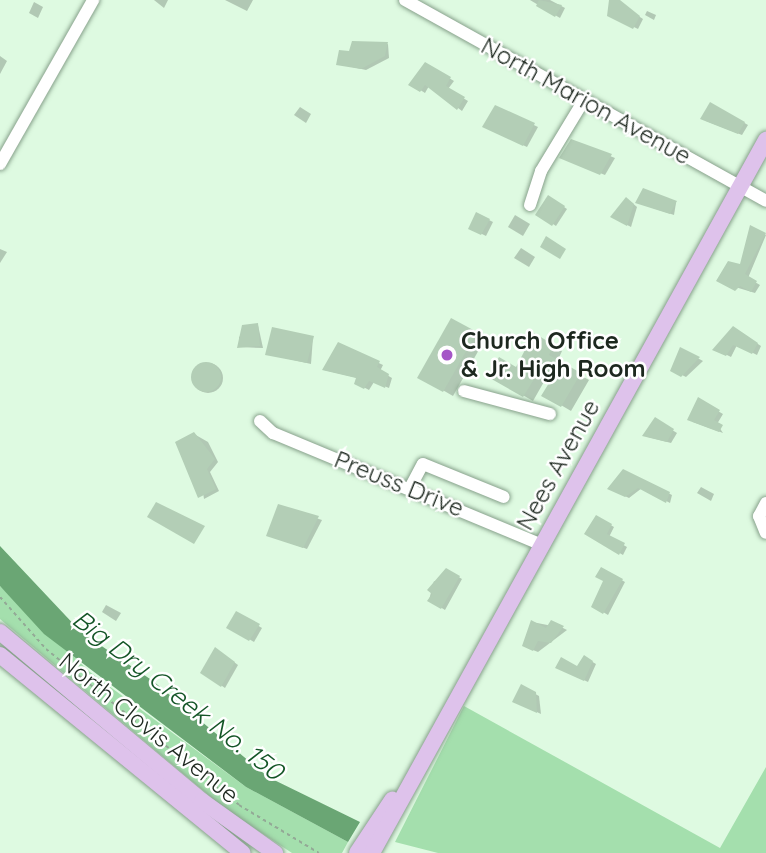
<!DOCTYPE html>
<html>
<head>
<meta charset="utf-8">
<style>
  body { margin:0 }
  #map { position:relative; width:766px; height:853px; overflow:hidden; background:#defae1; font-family:Quicksand,sans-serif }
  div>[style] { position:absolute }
  .green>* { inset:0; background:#a4dfad }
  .water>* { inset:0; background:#6aa674 }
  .shadow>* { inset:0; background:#0003 }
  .round { border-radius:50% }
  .building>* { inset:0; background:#b3ceb6 }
  .path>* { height:2px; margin-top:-1px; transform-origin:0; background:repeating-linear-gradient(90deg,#93a996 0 3.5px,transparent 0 7px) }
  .roads { filter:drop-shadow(0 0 2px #87a18b) drop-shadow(0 0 2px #87a18b) }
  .minor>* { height:12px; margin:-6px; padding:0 6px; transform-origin:6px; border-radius:6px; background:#fff }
  .major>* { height:16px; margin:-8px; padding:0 8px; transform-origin:8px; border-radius:8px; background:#dec2eb }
  .dots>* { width:19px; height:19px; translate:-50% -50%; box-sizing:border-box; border:4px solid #fff; border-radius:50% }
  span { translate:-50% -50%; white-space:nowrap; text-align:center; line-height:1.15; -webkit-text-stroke:5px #fff; paint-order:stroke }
  .street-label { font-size:24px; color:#1d281f }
  .poi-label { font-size:24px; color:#1d281f; font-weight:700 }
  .left { translate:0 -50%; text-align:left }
  .water-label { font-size:26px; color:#145627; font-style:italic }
</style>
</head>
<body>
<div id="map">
  <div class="green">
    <div style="clip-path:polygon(0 586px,90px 672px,246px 787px,348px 842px,342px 853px,292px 853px,225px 809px,0 619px)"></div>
    <div style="clip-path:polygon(464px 706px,720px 848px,766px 767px,766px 853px,438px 853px,395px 842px)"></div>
  </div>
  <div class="water">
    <div style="clip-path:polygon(0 546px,81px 632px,153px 681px,268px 777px,360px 822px,348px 842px,246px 787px,44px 634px,0 586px)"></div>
  </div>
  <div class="shadow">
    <div style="clip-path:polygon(154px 0,168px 0,164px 8px)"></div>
    <div style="clip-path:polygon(225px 0,253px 0,247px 11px)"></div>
    <div style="clip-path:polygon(530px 0,550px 0,565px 8px,560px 18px)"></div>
    <div style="clip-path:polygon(614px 0,643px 19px,638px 29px,609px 15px)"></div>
    <div style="clip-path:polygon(34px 2px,43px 7px,38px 18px,29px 13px)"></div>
    <div style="clip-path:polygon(647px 11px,656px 15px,654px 20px,645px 15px)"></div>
    <div style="clip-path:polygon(388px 44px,389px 58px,366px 70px,338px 64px,351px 53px)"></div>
    <div style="clip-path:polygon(0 56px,7px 61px,0 74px)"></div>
    <div style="clip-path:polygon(426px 64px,454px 81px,448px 89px,468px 101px,462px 111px,429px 86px,425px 93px,411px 84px)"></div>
    <div style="clip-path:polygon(711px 104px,748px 125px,742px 135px,706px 121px)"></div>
    <div style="clip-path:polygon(300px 107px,311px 114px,306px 123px,294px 115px)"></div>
    <div style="clip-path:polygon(496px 107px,538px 127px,527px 147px,485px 127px)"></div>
    <div style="clip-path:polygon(572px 141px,615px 158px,605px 175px,565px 159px)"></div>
    <div style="clip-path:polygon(549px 197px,567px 209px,556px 226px,538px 214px)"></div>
    <div style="clip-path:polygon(630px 201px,637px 207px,631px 227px,612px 217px)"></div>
    <div style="clip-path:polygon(676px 203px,674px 215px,641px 204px)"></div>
    <div style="clip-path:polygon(477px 214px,493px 222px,486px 236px,470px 228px)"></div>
    <div style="clip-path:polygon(515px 215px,530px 224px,523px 236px,508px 227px)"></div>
    <div style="clip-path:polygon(752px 227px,766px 235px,748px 278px,760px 285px,755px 293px,722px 283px,741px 266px)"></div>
    <div style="clip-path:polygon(521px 248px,535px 257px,529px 267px,514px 258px)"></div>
    <div style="clip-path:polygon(0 249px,7px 252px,0 263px)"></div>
    <div style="clip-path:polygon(452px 320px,485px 339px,453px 396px,420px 377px)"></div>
    <div style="clip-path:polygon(258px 325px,263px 348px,239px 347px,239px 337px)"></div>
    <div style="clip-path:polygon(733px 328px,761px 346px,757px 355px,737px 345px,731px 357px,715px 349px)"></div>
    <div style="clip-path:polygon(535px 336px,562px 351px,557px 362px,589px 380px,571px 411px,544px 395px,551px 383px,545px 380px,533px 401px,490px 376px,517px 369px)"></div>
    <div style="clip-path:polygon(313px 337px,311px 364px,267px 354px)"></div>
    <div style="clip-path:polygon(339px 344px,383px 365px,380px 371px,392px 378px,389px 388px,374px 382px,369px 390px,356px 383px,358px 378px,324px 370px)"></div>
    <div style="clip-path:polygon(681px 349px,703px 361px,686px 377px,672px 370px)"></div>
    <div class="round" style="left:193px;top:363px;width:30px;height:30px"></div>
    <div style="clip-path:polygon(699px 400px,723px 414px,717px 424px,723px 433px,693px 422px)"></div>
    <div style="clip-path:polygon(656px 420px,677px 433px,671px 443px,648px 437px)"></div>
    <div style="clip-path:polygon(194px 434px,208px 442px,218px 462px,210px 472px,219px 491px,204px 499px)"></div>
    <div style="clip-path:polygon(623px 471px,672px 495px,670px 503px,642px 488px,629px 498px,610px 489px)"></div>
    <div style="clip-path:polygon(701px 487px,714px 494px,711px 501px,697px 493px)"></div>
    <div style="clip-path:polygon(279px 506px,322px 520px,307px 549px,273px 537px)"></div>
    <div style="clip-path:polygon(597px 517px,614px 527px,609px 537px,627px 547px,623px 555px,587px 534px)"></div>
    <div style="clip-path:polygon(602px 569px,625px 582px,608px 615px,593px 606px,605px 580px)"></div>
    <div style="clip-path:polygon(447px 570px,462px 579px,445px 610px,429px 600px,434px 581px,439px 584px)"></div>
    <div style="clip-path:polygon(106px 605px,121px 613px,116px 621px,102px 612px)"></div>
    <div style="clip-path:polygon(237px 613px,262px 628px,254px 642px,229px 627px)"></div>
    <div style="clip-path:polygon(532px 622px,563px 628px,567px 630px,538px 652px,528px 648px)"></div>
    <div style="clip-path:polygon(219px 651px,238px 665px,225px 688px,202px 672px)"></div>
    <div style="clip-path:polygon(584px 657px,596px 664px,588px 682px,561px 669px,578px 668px)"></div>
    <div style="clip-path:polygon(522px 687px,539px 696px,541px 714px,514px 701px)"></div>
  </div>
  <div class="building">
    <div style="clip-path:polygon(539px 0,562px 5px,555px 17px,536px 6px)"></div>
    <div style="clip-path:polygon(609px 0,620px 0,640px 16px,633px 29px,607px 16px)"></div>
    <div style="clip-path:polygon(352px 41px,388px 42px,385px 56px,361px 69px,336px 65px,339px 50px,349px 51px)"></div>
    <div style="clip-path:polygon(425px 62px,451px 77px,446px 86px,465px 97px,457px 110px,425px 85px,420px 92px,408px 85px)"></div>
    <div style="clip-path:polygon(710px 102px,745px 122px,738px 134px,700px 119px)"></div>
    <div style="clip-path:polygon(495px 105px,535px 123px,523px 146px,482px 127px)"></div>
    <div style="clip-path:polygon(571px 139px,612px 154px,600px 175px,559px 158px)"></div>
    <div style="clip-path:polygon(643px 188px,677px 201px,670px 214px,635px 203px)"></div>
    <div style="clip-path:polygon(548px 195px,565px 206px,552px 226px,535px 215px)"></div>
    <div style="clip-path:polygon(626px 197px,634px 204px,627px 226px,610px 217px)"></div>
    <div style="clip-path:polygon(476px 212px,490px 219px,481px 235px,468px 229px)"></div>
    <div style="clip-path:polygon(750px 225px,766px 233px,745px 274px,757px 281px,751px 292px,740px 286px,735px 291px,716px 281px,728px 261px,740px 264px)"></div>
    <div style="clip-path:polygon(546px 236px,566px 249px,560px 259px,540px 247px)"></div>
    <div style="clip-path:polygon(451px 318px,477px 332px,443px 392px,417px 378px)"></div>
    <div style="clip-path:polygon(258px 323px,260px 346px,237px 348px,242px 325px)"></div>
    <div style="clip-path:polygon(733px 326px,758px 343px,752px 354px,733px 345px,726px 356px,712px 350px)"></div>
    <div style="clip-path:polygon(272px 327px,314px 336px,307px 363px,265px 355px)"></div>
    <div style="clip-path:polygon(534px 333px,554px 345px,549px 355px,581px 373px,561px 407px,541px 396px,549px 383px,536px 376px,523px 397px,488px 377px,499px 357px,516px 367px)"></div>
    <div style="clip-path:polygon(338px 342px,380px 361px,377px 367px,389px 374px,385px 388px,369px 381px,364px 389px,354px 384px,356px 378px,322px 370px)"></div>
    <div style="clip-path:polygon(680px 347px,700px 357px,681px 377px,670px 371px)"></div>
    <div class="round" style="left:191px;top:362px;width:30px;height:30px"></div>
    <div style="clip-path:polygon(698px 397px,720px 410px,714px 420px,723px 425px,719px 432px,687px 420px)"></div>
    <div style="clip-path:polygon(655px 417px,674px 429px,667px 442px,642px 436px)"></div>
    <div style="clip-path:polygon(194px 432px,215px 459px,207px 469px,216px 489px,198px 498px,175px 442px)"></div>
    <div style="clip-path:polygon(623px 469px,670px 492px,666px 503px,638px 488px,625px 497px,607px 489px)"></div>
    <div style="clip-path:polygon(156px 502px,205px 526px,194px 544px,147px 517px)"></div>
    <div style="clip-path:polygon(278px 504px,319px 516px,303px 548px,266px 536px)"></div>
    <div style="clip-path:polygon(596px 515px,612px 524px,607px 534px,625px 543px,619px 555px,584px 534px)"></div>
    <div style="clip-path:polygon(601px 567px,623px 579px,603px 614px,591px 607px,603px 581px,595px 577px)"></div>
    <div style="clip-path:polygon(446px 568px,460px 576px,441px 609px,427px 601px,432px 594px,427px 590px)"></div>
    <div style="clip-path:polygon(236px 611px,260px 624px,249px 641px,226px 628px)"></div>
    <div style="clip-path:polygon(531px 620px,546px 628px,551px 620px,564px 626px,551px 643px,538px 641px,533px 651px,522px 646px)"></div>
    <div style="clip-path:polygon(215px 647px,235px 662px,221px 687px,200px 673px)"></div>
    <div style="clip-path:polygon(584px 655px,593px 661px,584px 681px,555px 668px,561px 657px,577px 666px)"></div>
    <div style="clip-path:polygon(521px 684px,536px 692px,537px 713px,512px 702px)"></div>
  </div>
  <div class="path">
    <div style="left:0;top:597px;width:69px;rotate:48.5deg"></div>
    <div style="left:46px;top:649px;width:248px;rotate:38.9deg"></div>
    <div style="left:239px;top:805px;width:93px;rotate:31deg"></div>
  </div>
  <div class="roads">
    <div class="minor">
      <div style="left:405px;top:0;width:413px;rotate:29.1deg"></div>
      <div style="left:0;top:164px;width:189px;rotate:-60.4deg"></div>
      <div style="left:530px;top:205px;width:36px;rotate:-72deg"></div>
      <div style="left:541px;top:171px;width:83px;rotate:-58.8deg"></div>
      <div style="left:464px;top:391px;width:89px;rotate:15deg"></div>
      <div style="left:260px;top:421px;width:18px;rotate:43deg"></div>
      <div style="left:273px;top:433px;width:289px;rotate:22.6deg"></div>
      <div style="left:410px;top:488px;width:27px;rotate:-62deg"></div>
      <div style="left:423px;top:464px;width:87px;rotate:22.2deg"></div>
      <div style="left:766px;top:503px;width:15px;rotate:118deg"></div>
      <div style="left:759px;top:516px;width:18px;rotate:68deg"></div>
    </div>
    <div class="major">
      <div style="left:0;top:632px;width:263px;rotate:39.9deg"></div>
      <div style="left:202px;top:801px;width:90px;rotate:35.5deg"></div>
      <div style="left:0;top:655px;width:313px;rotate:39.2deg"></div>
      <div style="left:357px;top:853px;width:64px;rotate:-56.6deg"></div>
      <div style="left:372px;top:853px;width:815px;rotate:-61.08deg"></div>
    </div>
  </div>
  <div class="dots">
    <div style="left:447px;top:355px;background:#a556c7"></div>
  </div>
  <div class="street-label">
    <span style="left:586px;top:101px;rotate:29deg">North Marion Avenue</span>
    <span style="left:558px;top:465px;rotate:-61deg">Nees Avenue</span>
    <span style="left:399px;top:484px;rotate:22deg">Preuss Drive</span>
    <span style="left:149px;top:728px;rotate:39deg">North Clovis Avenue</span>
  </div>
  <div class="poi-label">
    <span class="left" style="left:461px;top:355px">Church Office<br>&amp; Jr. High Room</span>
  </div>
  <div class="water-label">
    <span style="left:178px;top:695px;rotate:38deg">Big Dry Creek No. 150</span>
  </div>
</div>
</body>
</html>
